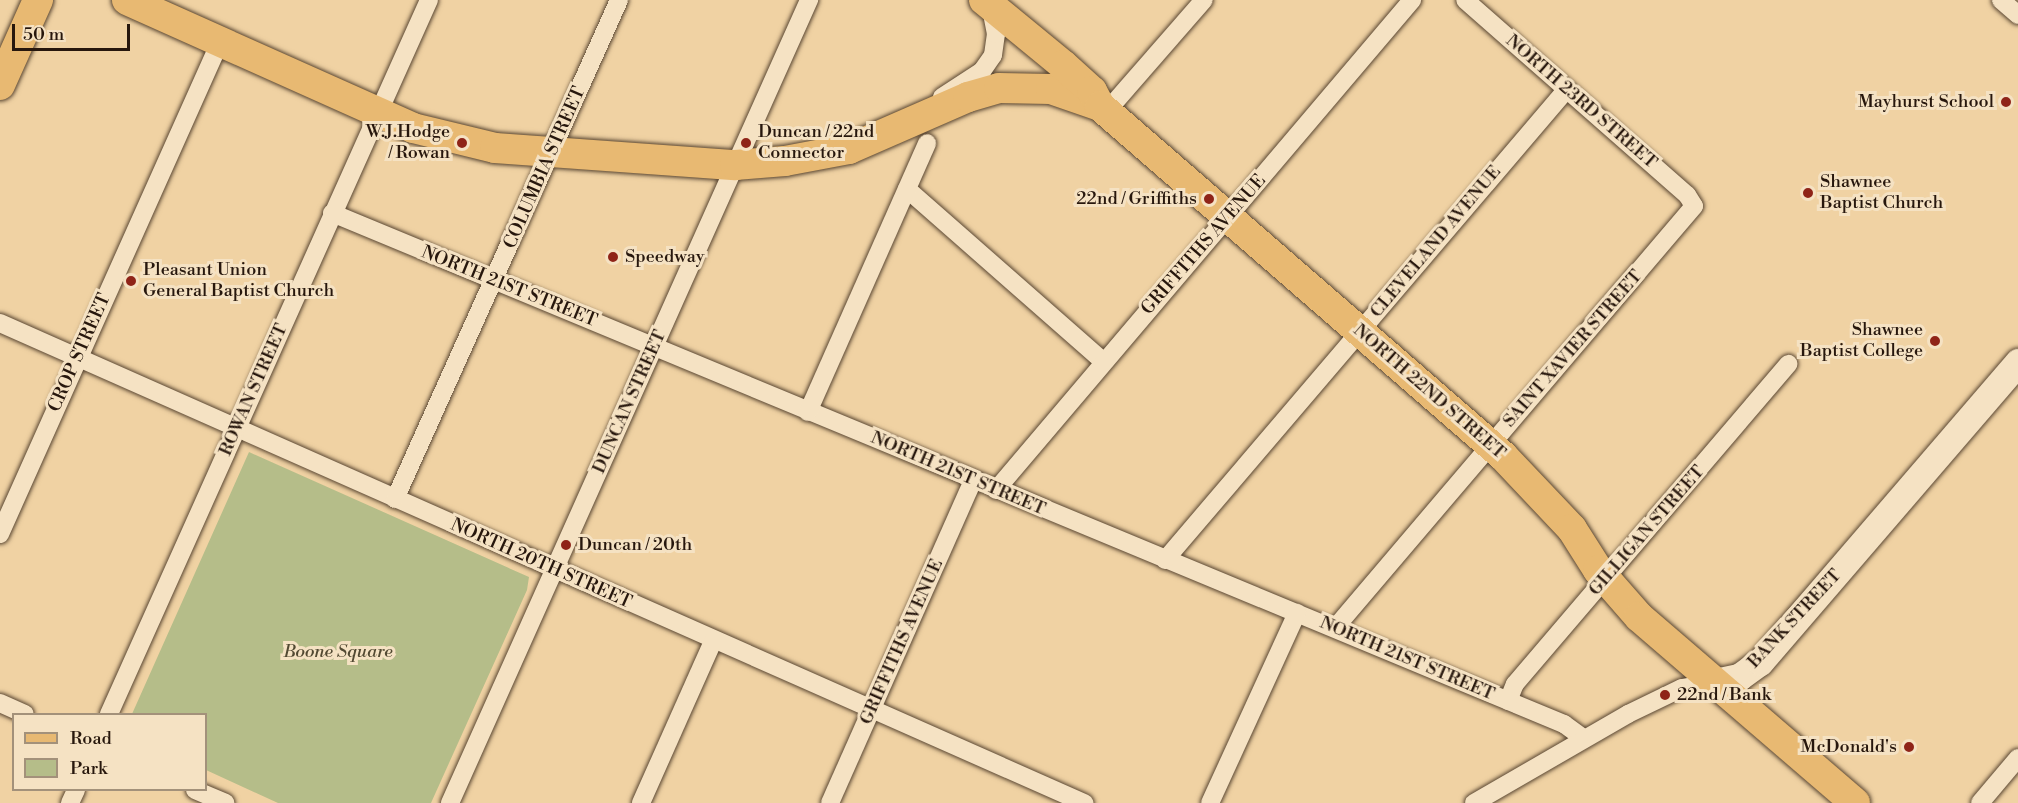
<!DOCTYPE html>
<html>
<head>
<meta charset="utf-8">
<style>
  body { margin:0 }
  #map { position:relative; width:2018px; height:803px; overflow:hidden; background:#f0d2a3; font-family:"Libre Bodoni",serif }
  div>[style] { position:absolute }
  .green>* { inset:0; background:#b5bd89 }
  .roads { filter:drop-shadow(0 0 2px #594632) drop-shadow(0 0 2px #594632) }
  .street>* { height:18px; margin:-9px; padding:0 9px; transform-origin:9px; border-radius:9px; background:#f5e2c3 }
  .secondary>* { height:27px; margin:-13.5px; padding:0 13.5px; transform-origin:13.5px; border-radius:13.5px; background:#f5e2c3 }
  .primary>* { height:30px; margin:-15px; padding:0 15px; transform-origin:15px; border-radius:15px; background:#e8b972 }
  .dots>* { width:16px; height:16px; translate:-50% -50%; box-sizing:border-box; border:3px solid #f5e2c3; border-radius:50% }
  span { translate:-50% -50%; white-space:nowrap; text-align:center; line-height:1.15; -webkit-text-stroke:6px #f5e2c3; paint-order:stroke }
  .street-label { font-size:18px; color:#27170d }
  .poi-label { font-size:18px; color:#27170d }
  .right { translate:-100% -50%; text-align:right }
  .left { translate:0 -50%; text-align:left }
  .park-label { font-size:18px; color:#524932; font-style:italic }
  .legend { position:absolute; left:12px; top:713px; width:195px; height:78px; box-sizing:border-box; background:#f5e2c3; border:2px solid #a3917a; margin:0; padding:8px 10px; list-style:none; font-size:18px; color:#27170d }
  .legend li { display:flex; align-items:center; gap:12px; height:30px }
  .legend b { width:30px; border:2px solid #a3917a }
  .scale { position:absolute; left:12px; top:24px; width:118px; height:27px; box-sizing:border-box; border:3px solid #27170d; border-top:0; padding-left:8px; font-size:18px; line-height:21px; white-space:nowrap; color:#27170d; -webkit-text-stroke:4px #f5e2c3; paint-order:stroke }
</style>
</head>
<body>
<div id="map">
  <div class="green">
    <div style="clip-path:polygon(249px 452px,529px 577px,527px 590px,431px 803px,278px 803px,206px 770px,206px 714px,132px 714px)"></div>
  </div>
  <div class="roads">
    <div class="street">
      <div style="left:2001px;top:0;width:23px;rotate:41deg"></div>
      <div style="left:942px;top:97px;width:48px;rotate:-33deg"></div>
      <div style="left:982px;top:71px;width:19px;rotate:-55deg"></div>
      <div style="left:993px;top:55px;width:21px;rotate:-82deg"></div>
      <div style="left:996px;top:34px;width:31px;rotate:-101deg"></div>
      <div style="left:1107px;top:111px;width:147px;rotate:-48.9deg"></div>
      <div style="left:907px;top:189px;width:261px;rotate:41.3deg"></div>
      <div style="left:332px;top:213px;width:1334px;rotate:22.53deg"></div>
      <div style="left:1564px;top:724px;width:22px;rotate:36deg"></div>
      <div style="left:0;top:323px;width:1186px;rotate:23.88deg"></div>
      <div style="left:808px;top:412px;width:294px;rotate:-66.1deg"></div>
      <div style="left:996px;top:490px;width:643px;rotate:-49.67deg"></div>
      <div style="left:395px;top:499px;width:547px;rotate:-65.82deg"></div>
      <div style="left:0;top:534px;width:539px;rotate:-65.91deg"></div>
      <div style="left:1165px;top:560px;width:619px;rotate:-49.52deg"></div>
      <div style="left:1335px;top:628px;width:554px;rotate:-49.61deg"></div>
      <div style="left:1694px;top:206px;width:13px;rotate:-122deg"></div>
      <div style="left:1687px;top:195px;width:295px;rotate:-138.7deg"></div>
      <div style="left:1508px;top:701px;width:18px;rotate:-68deg"></div>
      <div style="left:1515px;top:684px;width:421px;rotate:-49.5deg"></div>
      <div style="left:0;top:703px;width:27px;rotate:24deg"></div>
      <div style="left:109px;top:714px;width:782px;rotate:-65.86deg"></div>
      <div style="left:195px;top:790px;width:33px;rotate:23deg"></div>
      <div style="left:70px;top:803px;width:14px;rotate:-65deg"></div>
      <div style="left:450px;top:803px;width:880px;rotate:-65.91deg"></div>
      <div style="left:641px;top:803px;width:177px;rotate:-66deg"></div>
      <div style="left:830px;top:803px;width:353px;rotate:-66.1deg"></div>
      <div style="left:1210px;top:803px;width:209px;rotate:-65.4deg"></div>
      <div style="left:1474px;top:803px;width:178px;rotate:-30deg"></div>
      <div style="left:1628px;top:714px;width:60px;rotate:-25.7deg"></div>
      <div style="left:1682px;top:688px;width:34px;rotate:-10deg"></div>
      <div style="left:1980px;top:803px;width:59px;rotate:-49.8deg"></div>
    </div>
    <div class="secondary">
      <div style="left:1715px;top:682px;width:25px;rotate:-12deg"></div>
      <div style="left:1739px;top:677px;width:26px;rotate:-36deg"></div>
      <div style="left:1760px;top:662px;width:396px;rotate:-49.3deg"></div>
    </div>
    <div class="primary">
      <div style="left:127px;top:0;width:313px;rotate:24.1deg"></div>
      <div style="left:413px;top:128px;width:84px;rotate:13.7deg"></div>
      <div style="left:495px;top:148px;width:241px;rotate:4.1deg"></div>
      <div style="left:735px;top:165px;width:50px;rotate:-4.6deg"></div>
      <div style="left:785px;top:161px;width:65px;rotate:-10.6deg"></div>
      <div style="left:849px;top:149px;width:130px;rotate:-23.6deg"></div>
      <div style="left:968px;top:97px;width:32px;rotate:-16deg"></div>
      <div style="left:999px;top:88px;width:52px;rotate:1.1deg"></div>
      <div style="left:1051px;top:89px;width:52px;rotate:19.1deg"></div>
      <div style="left:984px;top:0;width:102px;rotate:39.4deg"></div>
      <div style="left:1063px;top:65px;width:39px;rotate:42deg"></div>
      <div style="left:1092px;top:91px;width:17px;rotate:62deg"></div>
      <div style="left:1100px;top:106px;width:534px;rotate:40.97deg"></div>
      <div style="left:1503px;top:456px;width:100px;rotate:46.6deg"></div>
      <div style="left:1572px;top:529px;width:49px;rotate:57.6deg"></div>
      <div style="left:1598px;top:570px;width:62px;rotate:48.9deg"></div>
      <div style="left:1639px;top:617px;width:285px;rotate:40.7deg"></div>
      <div style="left:0;top:85px;width:93px;rotate:-65.9deg"></div>
    </div>
  </div>
  <div class="dots">
    <div style="left:2006px;top:102px;background:#8f2418"></div>
    <div style="left:462px;top:143px;background:#8f2418"></div>
    <div style="left:746px;top:143px;background:#8f2418"></div>
    <div style="left:1808px;top:193px;background:#8f2418"></div>
    <div style="left:1209px;top:199px;background:#8f2418"></div>
    <div style="left:613px;top:257px;background:#8f2418"></div>
    <div style="left:131px;top:281px;background:#8f2418"></div>
    <div style="left:1935px;top:341px;background:#8f2418"></div>
    <div style="left:566px;top:545px;background:#8f2418"></div>
    <div style="left:1665px;top:695px;background:#8f2418"></div>
    <div style="left:1909px;top:747px;background:#8f2418"></div>
  </div>
  <div class="street-label">
    <span style="left:1581px;top:102px;rotate:41deg">NORTH 23RD STREET</span>
    <span style="left:545px;top:168px;rotate:-66deg">COLUMBIA STREET</span>
    <span style="left:1436px;top:242px;rotate:-50deg">CLEVELAND AVENUE</span>
    <span style="left:1204px;top:245px;rotate:-49deg">GRIFFITHS AVENUE</span>
    <span style="left:509px;top:287px;rotate:22deg">NORTH 21ST STREET</span>
    <span style="left:1573px;top:349px;rotate:-49deg">SAINT XAVIER STREET</span>
    <span style="left:80px;top:353px;rotate:-66deg">CROP STREET</span>
    <span style="left:254px;top:390px;rotate:-66deg">ROWAN STREET</span>
    <span style="left:1429px;top:392px;rotate:41deg">NORTH 22ND STREET</span>
    <span style="left:630px;top:402px;rotate:-66deg">DUNCAN STREET</span>
    <span style="left:958px;top:474px;rotate:23deg">NORTH 21ST STREET</span>
    <span style="left:1647px;top:531px;rotate:-49deg">GILLIGAN STREET</span>
    <span style="left:541px;top:564px;rotate:24deg">NORTH 20TH STREET</span>
    <span style="left:1795px;top:619px;rotate:-47deg">BANK STREET</span>
    <span style="left:902px;top:642px;rotate:-66deg">GRIFFITHS AVENUE</span>
    <span style="left:1407px;top:659px;rotate:23deg">NORTH 21ST STREET</span>
  </div>
  <div class="poi-label">
    <span class="right" style="left:1994px;top:102px">Mayhurst School</span>
    <span class="right" style="left:450px;top:143px">W.J.Hodge<br>/ Rowan</span>
    <span class="left" style="left:758px;top:143px">Duncan / 22nd<br>Connector</span>
    <span class="left" style="left:1820px;top:193px">Shawnee<br>Baptist Church</span>
    <span class="right" style="left:1197px;top:199px">22nd / Griffiths</span>
    <span class="left" style="left:625px;top:257px">Speedway</span>
    <span class="left" style="left:143px;top:281px">Pleasant Union<br>General Baptist Church</span>
    <span class="right" style="left:1923px;top:341px">Shawnee<br>Baptist College</span>
    <span class="left" style="left:578px;top:545px">Duncan / 20th</span>
    <span class="left" style="left:1677px;top:695px">22nd / Bank</span>
    <span class="right" style="left:1897px;top:747px">McDonald's</span>
  </div>
  <div class="park-label">
    <span style="left:338px;top:652px">Boone Square</span>
  </div>
  <ul class="legend">
  <li><b style="height:8px;background:#e8b972"></b>Road</li>
  <li><b style="height:16px;background:#b5bd89"></b>Park</li>
  </ul>
  <div class="scale">50 m</div>
</div>
</body>
</html>
